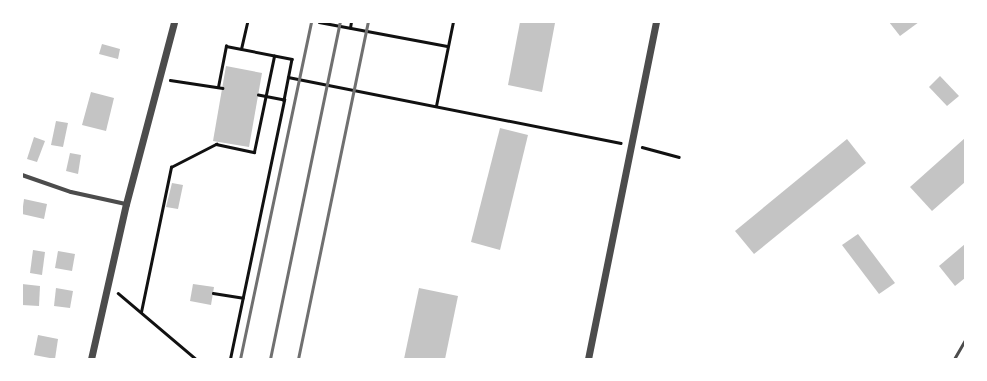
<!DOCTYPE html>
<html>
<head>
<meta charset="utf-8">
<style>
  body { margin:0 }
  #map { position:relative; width:987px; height:381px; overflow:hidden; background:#fff; font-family:"Roboto Condensed",sans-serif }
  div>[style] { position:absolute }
  .building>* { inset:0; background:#c4c4c4 }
  .path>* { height:2.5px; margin:-1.25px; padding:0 1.25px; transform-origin:1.25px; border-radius:1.25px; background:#111 }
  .service>* { height:3px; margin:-1.5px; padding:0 1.5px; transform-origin:1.5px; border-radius:1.5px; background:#4c4c4c }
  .minor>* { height:4px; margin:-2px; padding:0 2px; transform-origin:2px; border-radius:2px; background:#4c4c4c }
  .tertiary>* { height:7px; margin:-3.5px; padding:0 3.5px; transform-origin:3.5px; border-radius:3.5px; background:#4c4c4c }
  .rail>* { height:3px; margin:-1.5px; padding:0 1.5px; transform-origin:1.5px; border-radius:1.5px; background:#707070 }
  span { translate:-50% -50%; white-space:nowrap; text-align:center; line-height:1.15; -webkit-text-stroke:3px #fff; paint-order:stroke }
  .frame { position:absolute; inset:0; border:23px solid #fff; pointer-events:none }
</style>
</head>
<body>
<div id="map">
  <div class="building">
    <div style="clip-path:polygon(520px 22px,555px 23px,542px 92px,508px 85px)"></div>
    <div style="clip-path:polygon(889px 22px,919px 22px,900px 36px)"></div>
    <div style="clip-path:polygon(102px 44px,120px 49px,118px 59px,99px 54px)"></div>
    <div style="clip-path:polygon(226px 66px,262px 73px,249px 147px,213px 141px)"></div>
    <div style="clip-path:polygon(940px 76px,959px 96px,947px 106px,929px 87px)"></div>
    <div style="clip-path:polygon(91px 92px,114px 98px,106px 131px,82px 125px)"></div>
    <div style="clip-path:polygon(56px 121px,68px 123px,63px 147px,51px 145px)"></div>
    <div style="clip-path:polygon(500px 128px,528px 135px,500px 250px,471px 242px)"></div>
    <div style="clip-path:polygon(34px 137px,45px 141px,37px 162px,27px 159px)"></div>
    <div style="clip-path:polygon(965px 138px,965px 182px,932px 211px,910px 187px)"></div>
    <div style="clip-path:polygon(847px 139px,866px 163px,754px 254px,735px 231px)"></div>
    <div style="clip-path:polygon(70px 153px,81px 155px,78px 174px,66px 171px)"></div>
    <div style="clip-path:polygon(172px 183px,183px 185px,178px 209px,166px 207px)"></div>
    <div style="clip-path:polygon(24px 199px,47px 204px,44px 219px,22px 214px)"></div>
    <div style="clip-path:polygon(858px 234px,895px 283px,879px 294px,842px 245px)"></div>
    <div style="clip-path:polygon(965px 244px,965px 278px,955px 286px,939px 266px)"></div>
    <div style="clip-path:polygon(33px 250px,45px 252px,42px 275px,30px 273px)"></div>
    <div style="clip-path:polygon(58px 251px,75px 254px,72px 271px,55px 268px)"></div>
    <div style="clip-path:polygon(22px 284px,40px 286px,39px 306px,22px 305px)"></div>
    <div style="clip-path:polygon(193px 284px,214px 287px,211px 305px,190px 301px)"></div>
    <div style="clip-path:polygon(56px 288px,73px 291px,70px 308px,54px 306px)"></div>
    <div style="clip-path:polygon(419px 288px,458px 296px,445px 359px,404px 359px)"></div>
    <div style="clip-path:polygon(38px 335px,58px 339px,55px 359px,34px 355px)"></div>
  </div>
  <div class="path">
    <div style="left:319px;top:22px;width:130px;rotate:10.6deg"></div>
    <div style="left:350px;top:28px;width:6px;rotate:-81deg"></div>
    <div style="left:241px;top:49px;width:28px;rotate:-77deg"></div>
    <div style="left:288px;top:77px;width:339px;rotate:11.2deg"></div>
    <div style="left:170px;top:80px;width:53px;rotate:8.7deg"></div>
    <div style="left:218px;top:87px;width:42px;rotate:-79deg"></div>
    <div style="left:226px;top:46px;width:67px;rotate:11.1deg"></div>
    <div style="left:292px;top:59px;width:42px;rotate:101deg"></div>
    <div style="left:284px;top:100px;width:26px;rotate:-169deg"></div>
    <div style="left:436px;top:106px;width:86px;rotate:-78.6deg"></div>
    <div style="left:642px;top:147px;width:38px;rotate:15deg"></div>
    <div style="left:118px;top:293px;width:102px;rotate:40.2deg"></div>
    <div style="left:213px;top:293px;width:30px;rotate:9deg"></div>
    <div style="left:141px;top:312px;width:148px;rotate:-78.3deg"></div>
    <div style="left:171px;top:167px;width:51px;rotate:-27.1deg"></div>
    <div style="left:216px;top:144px;width:39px;rotate:12deg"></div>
    <div style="left:254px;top:152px;width:98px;rotate:-78.2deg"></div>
    <div style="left:230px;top:359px;width:265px;rotate:-78.2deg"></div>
  </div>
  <div class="service">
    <div style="left:954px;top:359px;width:22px;rotate:-60deg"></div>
  </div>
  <div class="minor">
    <div style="left:22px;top:175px;width:52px;rotate:19.1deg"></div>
    <div style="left:71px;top:192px;width:56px;rotate:12.3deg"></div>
  </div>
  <div class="tertiary">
    <div style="left:91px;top:359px;width:159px;rotate:-77.3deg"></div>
    <div style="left:126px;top:204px;width:188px;rotate:-75.2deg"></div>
    <div style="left:588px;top:359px;width:344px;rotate:-78.6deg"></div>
  </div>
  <div class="rail">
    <div style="left:240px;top:359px;width:344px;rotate:-78.1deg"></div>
    <div style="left:270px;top:359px;width:344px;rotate:-78.3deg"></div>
    <div style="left:298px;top:359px;width:344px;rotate:-78.3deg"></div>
  </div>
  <div class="frame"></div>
</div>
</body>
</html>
